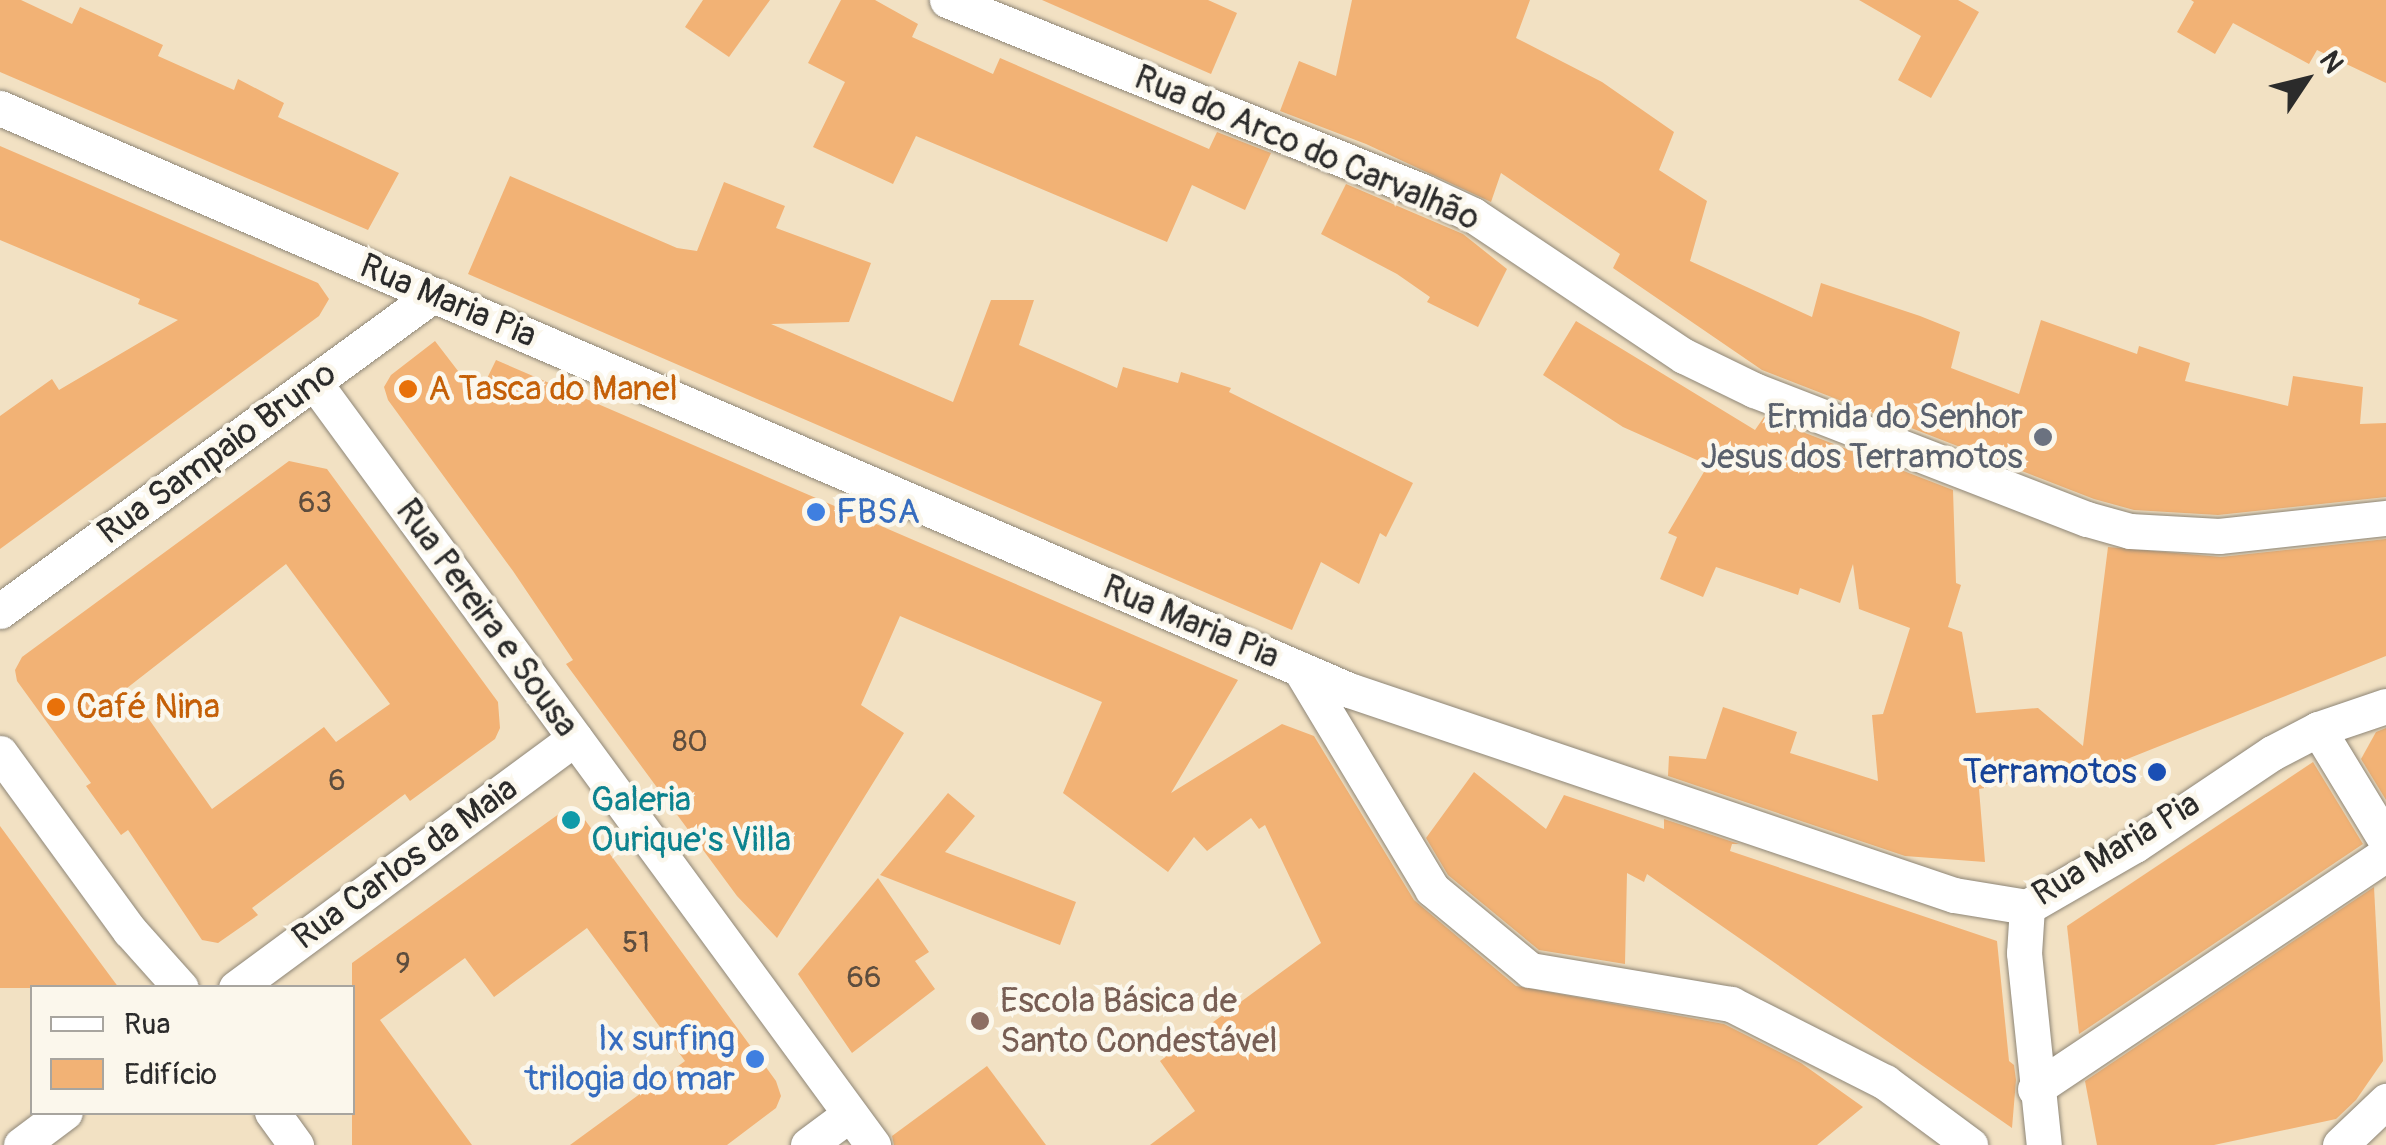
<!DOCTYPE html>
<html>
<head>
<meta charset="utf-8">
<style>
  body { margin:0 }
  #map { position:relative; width:2386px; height:1145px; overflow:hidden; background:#f2e1c3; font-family:Pangolin,sans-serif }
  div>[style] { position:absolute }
  .building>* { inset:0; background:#f2b275 }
  .roads { filter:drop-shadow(0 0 2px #8e8677) drop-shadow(0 0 2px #8e8677) }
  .minor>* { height:35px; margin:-17.5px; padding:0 17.5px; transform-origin:17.5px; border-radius:17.5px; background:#fff }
  .dots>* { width:28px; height:28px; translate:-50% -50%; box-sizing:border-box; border:5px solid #fbf7ec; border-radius:50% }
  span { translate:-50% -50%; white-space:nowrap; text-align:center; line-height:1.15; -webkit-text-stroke:9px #fbf7ec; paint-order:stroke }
  .number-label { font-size:30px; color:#5d4d3e }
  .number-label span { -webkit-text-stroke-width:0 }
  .street-label { font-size:35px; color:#2b2b2b }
  .food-label { font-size:35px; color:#c56008 }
  .left { translate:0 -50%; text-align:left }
  .worship-label { font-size:35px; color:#5b616d }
  .right { translate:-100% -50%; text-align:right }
  .shop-label { font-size:35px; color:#366cbe }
  .transit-label { font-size:35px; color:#164399 }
  .culture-label { font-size:35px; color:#0d838f }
  .education-label { font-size:35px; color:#785e54 }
  .legend { position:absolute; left:30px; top:985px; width:325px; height:130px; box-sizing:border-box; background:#fbf7ec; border:2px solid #a8a59f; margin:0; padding:12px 18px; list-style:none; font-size:30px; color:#2b2b2b }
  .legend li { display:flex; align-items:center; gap:20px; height:50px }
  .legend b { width:50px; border:2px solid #a8a59f }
  .north { position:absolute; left:2256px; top:30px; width:100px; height:100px; -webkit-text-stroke:8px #fbf7ec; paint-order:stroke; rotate:55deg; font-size:28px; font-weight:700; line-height:40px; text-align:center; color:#2b2b2b }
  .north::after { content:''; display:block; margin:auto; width:35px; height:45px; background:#2b2b2b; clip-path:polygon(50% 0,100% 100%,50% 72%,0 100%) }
</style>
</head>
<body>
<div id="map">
  <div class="building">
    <div style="clip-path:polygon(0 0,21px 0,72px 24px,80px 7px,163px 45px,158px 56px,234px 90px,238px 79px,284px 103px,278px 117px,399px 173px,368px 230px,0 72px)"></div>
    <div style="clip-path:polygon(703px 0,770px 0,729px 57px,685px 27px)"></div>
    <div style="clip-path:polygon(841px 0,875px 0,918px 24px,912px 37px,993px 74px,1000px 58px,1209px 149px,1217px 132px,1271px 153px,1245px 210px,1192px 185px,1167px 242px,916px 136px,893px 184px,813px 147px,845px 82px,808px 63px)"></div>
    <div style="clip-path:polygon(1042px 0,1208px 0,1237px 13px,1211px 74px)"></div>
    <div style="clip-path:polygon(1352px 0,1530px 0,1516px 38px,1602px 82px,1674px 132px,1659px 170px,1707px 201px,1690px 261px,1812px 317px,1821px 283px,1920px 316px,1960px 332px,1951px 368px,2019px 394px,2041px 320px,2137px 354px,2139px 346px,2190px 363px,2185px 381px,2288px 406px,2293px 376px,2363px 387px,2360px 424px,2386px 423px,2386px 497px,2218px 515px,2134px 510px,2094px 499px,1762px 370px,1613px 268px,1620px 254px,1501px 173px,1491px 202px,1366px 144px,1280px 111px,1299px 61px,1336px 76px)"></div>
    <div style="clip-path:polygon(1859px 0,1958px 0,1979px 12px,1931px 98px,1898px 80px,1921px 36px)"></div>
    <div style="clip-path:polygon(2191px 0,2386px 0,2386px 83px,2317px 50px,2309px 64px,2233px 23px,2215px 54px,2177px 32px,2194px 2px)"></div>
    <div style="clip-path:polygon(0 146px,318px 283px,329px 299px,319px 316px,0 549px,0 416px,52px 379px,59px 390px,178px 320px,138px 304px,140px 299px,0 240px)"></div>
    <div style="clip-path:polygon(510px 176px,677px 248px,697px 251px,724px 182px,785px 206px,776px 228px,871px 263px,849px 322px,771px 324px,953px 402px,991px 300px,1034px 300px,1019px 345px,1117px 388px,1123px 367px,1178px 383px,1181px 372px,1231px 388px,1229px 392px,1413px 483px,1386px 537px,1380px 533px,1359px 584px,1321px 562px,1292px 630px,468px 274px)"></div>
    <div style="clip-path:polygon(1346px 184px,1463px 234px,1507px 269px,1478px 327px,1427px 302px,1430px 297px,1397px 274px,1321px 234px)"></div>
    <div style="clip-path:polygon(1576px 321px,1755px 430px,1764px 417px,1953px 490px,1956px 583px,1961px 585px,1948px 627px,1962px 632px,1976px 713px,2038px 708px,2083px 746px,2108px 547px,2221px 557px,2386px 539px,2386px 656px,2107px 767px,1979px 789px,1985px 862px,1905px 856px,1668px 776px,1669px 756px,1706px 759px,1723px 707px,1797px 732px,1790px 753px,1878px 781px,1872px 715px,1883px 714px,1910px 628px,1859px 609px,1853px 564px,1840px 603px,1800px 588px,1798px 595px,1716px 567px,1703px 597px,1660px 579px,1677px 537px,1668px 533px,1708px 465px,1623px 427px,1543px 375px)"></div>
    <div style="clip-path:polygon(435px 341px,478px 397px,496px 360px,1238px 680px,1171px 793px,1282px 724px,1314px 736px,1414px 900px,1516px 986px,1724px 1024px,1801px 1063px,1863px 1107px,1817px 1145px,1150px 1145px,1195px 1111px,1160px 1061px,1321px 943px,1265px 825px,1259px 829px,1251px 818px,1207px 851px,1194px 837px,1168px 872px,1063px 793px,1102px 702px,900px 616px,861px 705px,904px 733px,777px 938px,737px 896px,566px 664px,573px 660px,513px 571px,388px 400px,384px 387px,391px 375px)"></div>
    <div style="clip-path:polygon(evenodd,289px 461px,327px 469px,498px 702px,500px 728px,495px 739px,410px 801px,405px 794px,252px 908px,258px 915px,218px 943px,202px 940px,128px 830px,121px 835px,86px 786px,91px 783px,17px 681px,15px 670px,22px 657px,289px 461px,286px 564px,390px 704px,336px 742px,324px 727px,212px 809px,127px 688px,286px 564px)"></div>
    <div style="clip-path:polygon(2386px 728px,2386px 800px,2361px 759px,2376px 732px)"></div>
    <div style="clip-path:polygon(2313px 762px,2363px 844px,2079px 1034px,2067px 926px)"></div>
    <div style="clip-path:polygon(1474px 772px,1546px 829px,1564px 795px,1664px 829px,1664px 819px,1739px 844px,1732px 844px,1730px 851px,1997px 941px,2009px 1061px,2014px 1065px,2016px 1080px,2012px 1128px,1647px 874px,1644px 882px,1627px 873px,1625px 964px,1539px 950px,1448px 875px,1426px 838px)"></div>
    <div style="clip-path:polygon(948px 793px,975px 816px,945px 852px,1076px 902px,1060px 945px,880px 875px)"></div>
    <div style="clip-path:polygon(563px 811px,585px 820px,776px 1081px,781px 1096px,776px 1108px,727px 1145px,570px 1145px,685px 1061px,587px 928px,494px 997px,465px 958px,380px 1020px,472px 1145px,352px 1145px,352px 963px)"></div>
    <div style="clip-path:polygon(0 826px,79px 934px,119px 988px,0 988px)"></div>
    <div style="clip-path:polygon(878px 878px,929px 952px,915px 961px,935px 989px,852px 1053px,798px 974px)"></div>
    <div style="clip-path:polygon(2374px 887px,2383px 1061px,2356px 1100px,2336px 1119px,2214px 1145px,2097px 1145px,2085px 1081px)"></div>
    <div style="clip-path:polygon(987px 1066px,1046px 1145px,894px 1145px,892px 1136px)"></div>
  </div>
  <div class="roads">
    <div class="minor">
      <div style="left:947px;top:0;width:514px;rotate:21.93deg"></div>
      <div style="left:1424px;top:192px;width:54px;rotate:25.1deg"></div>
      <div style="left:1473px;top:215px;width:254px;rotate:33.8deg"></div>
      <div style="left:1684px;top:356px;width:78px;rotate:25.9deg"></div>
      <div style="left:1754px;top:390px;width:357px;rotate:21.2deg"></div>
      <div style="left:2087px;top:519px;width:45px;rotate:15.6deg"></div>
      <div style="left:2130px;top:531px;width:89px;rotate:3.2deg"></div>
      <div style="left:2219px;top:536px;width:168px;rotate:-6.2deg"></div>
      <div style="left:0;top:108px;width:1469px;rotate:23.34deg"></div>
      <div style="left:1349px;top:690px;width:639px;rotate:18.72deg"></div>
      <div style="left:1954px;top:895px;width:74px;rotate:9.3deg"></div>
      <div style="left:2027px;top:907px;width:125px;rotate:-29.9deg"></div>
      <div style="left:2135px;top:845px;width:165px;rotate:-33.9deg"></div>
      <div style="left:2272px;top:753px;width:52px;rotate:-27.6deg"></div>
      <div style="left:2318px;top:729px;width:72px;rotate:-18.7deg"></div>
      <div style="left:314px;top:382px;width:946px;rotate:53.77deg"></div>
      <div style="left:0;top:611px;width:536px;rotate:-36.12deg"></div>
      <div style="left:1300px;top:669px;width:257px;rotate:59deg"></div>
      <div style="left:1432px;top:889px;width:127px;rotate:39.6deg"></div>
      <div style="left:1530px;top:970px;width:204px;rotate:9.6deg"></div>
      <div style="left:1731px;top:1004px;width:173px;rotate:26.9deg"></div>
      <div style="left:1885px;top:1082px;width:106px;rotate:36.5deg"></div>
      <div style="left:2318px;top:729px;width:131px;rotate:58.7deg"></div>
      <div style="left:0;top:753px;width:220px;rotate:53.9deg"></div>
      <div style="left:130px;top:931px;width:76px;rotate:48.2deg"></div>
      <div style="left:2027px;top:907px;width:46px;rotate:93.7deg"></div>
      <div style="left:2024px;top:953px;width:193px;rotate:84.1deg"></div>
      <div style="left:236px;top:988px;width:421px;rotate:-36.4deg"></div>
      <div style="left:2035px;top:1089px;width:422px;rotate:-33.8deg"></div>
      <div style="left:272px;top:1112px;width:41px;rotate:54deg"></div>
      <div style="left:21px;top:1145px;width:55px;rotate:-36.9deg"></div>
      <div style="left:808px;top:1145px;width:52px;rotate:-36.4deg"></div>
      <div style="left:2340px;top:1145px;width:64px;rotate:-43.7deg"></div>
    </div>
  </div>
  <div class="dots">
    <div style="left:408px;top:389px;background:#e8710a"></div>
    <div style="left:2043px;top:437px;background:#6b7280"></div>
    <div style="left:816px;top:512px;background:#3f7fe0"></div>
    <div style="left:56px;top:707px;background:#e8710a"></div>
    <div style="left:2157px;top:772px;background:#1a4fb4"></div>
    <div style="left:571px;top:820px;background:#0f9aa8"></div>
    <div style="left:980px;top:1021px;background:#8d6e63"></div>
    <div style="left:755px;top:1059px;background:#3f7fe0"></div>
  </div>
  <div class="number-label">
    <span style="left:315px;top:503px">63</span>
    <span style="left:690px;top:742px">80</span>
    <span style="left:337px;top:781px">6</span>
    <span style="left:636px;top:943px">51</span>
    <span style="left:403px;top:964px">9</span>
    <span style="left:864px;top:978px">66</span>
  </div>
  <div class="street-label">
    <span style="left:1307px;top:148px;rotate:23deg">Rua do Arco do Carvalhão</span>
    <span style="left:448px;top:301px;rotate:23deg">Rua Maria Pia</span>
    <span style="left:217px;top:453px;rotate:-36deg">Rua Sampaio Bruno</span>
    <span style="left:487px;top:618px;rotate:54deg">Rua Pereira e Sousa</span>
    <span style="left:1191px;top:622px;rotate:23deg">Rua Maria Pia</span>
    <span style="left:2116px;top:849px;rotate:-31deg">Rua Maria Pia</span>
    <span style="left:405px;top:863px;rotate:-36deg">Rua Carlos da Maia</span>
  </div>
  <div class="food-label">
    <span class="left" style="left:428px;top:389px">A Tasca do Manel</span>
    <span class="left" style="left:76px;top:707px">Café Nina</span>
  </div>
  <div class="worship-label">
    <span class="right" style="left:2023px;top:437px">Ermida do Senhor<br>Jesus dos Terramotos</span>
  </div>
  <div class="shop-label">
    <span class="left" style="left:836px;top:512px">FBSA</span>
    <span class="right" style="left:735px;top:1059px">lx surfing<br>trilogia do mar</span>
  </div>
  <div class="transit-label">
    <span class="right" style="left:2137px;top:772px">Terramotos</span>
  </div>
  <div class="culture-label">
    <span class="left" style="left:591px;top:820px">Galeria<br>Ourique's Villa</span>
  </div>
  <div class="education-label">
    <span class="left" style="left:1000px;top:1021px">Escola Básica de<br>Santo Condestável</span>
  </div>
  <ul class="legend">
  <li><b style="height:12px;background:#fff"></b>Rua</li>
  <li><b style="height:28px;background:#f2b275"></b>Edifício</li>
  </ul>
  <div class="north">N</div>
</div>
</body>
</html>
